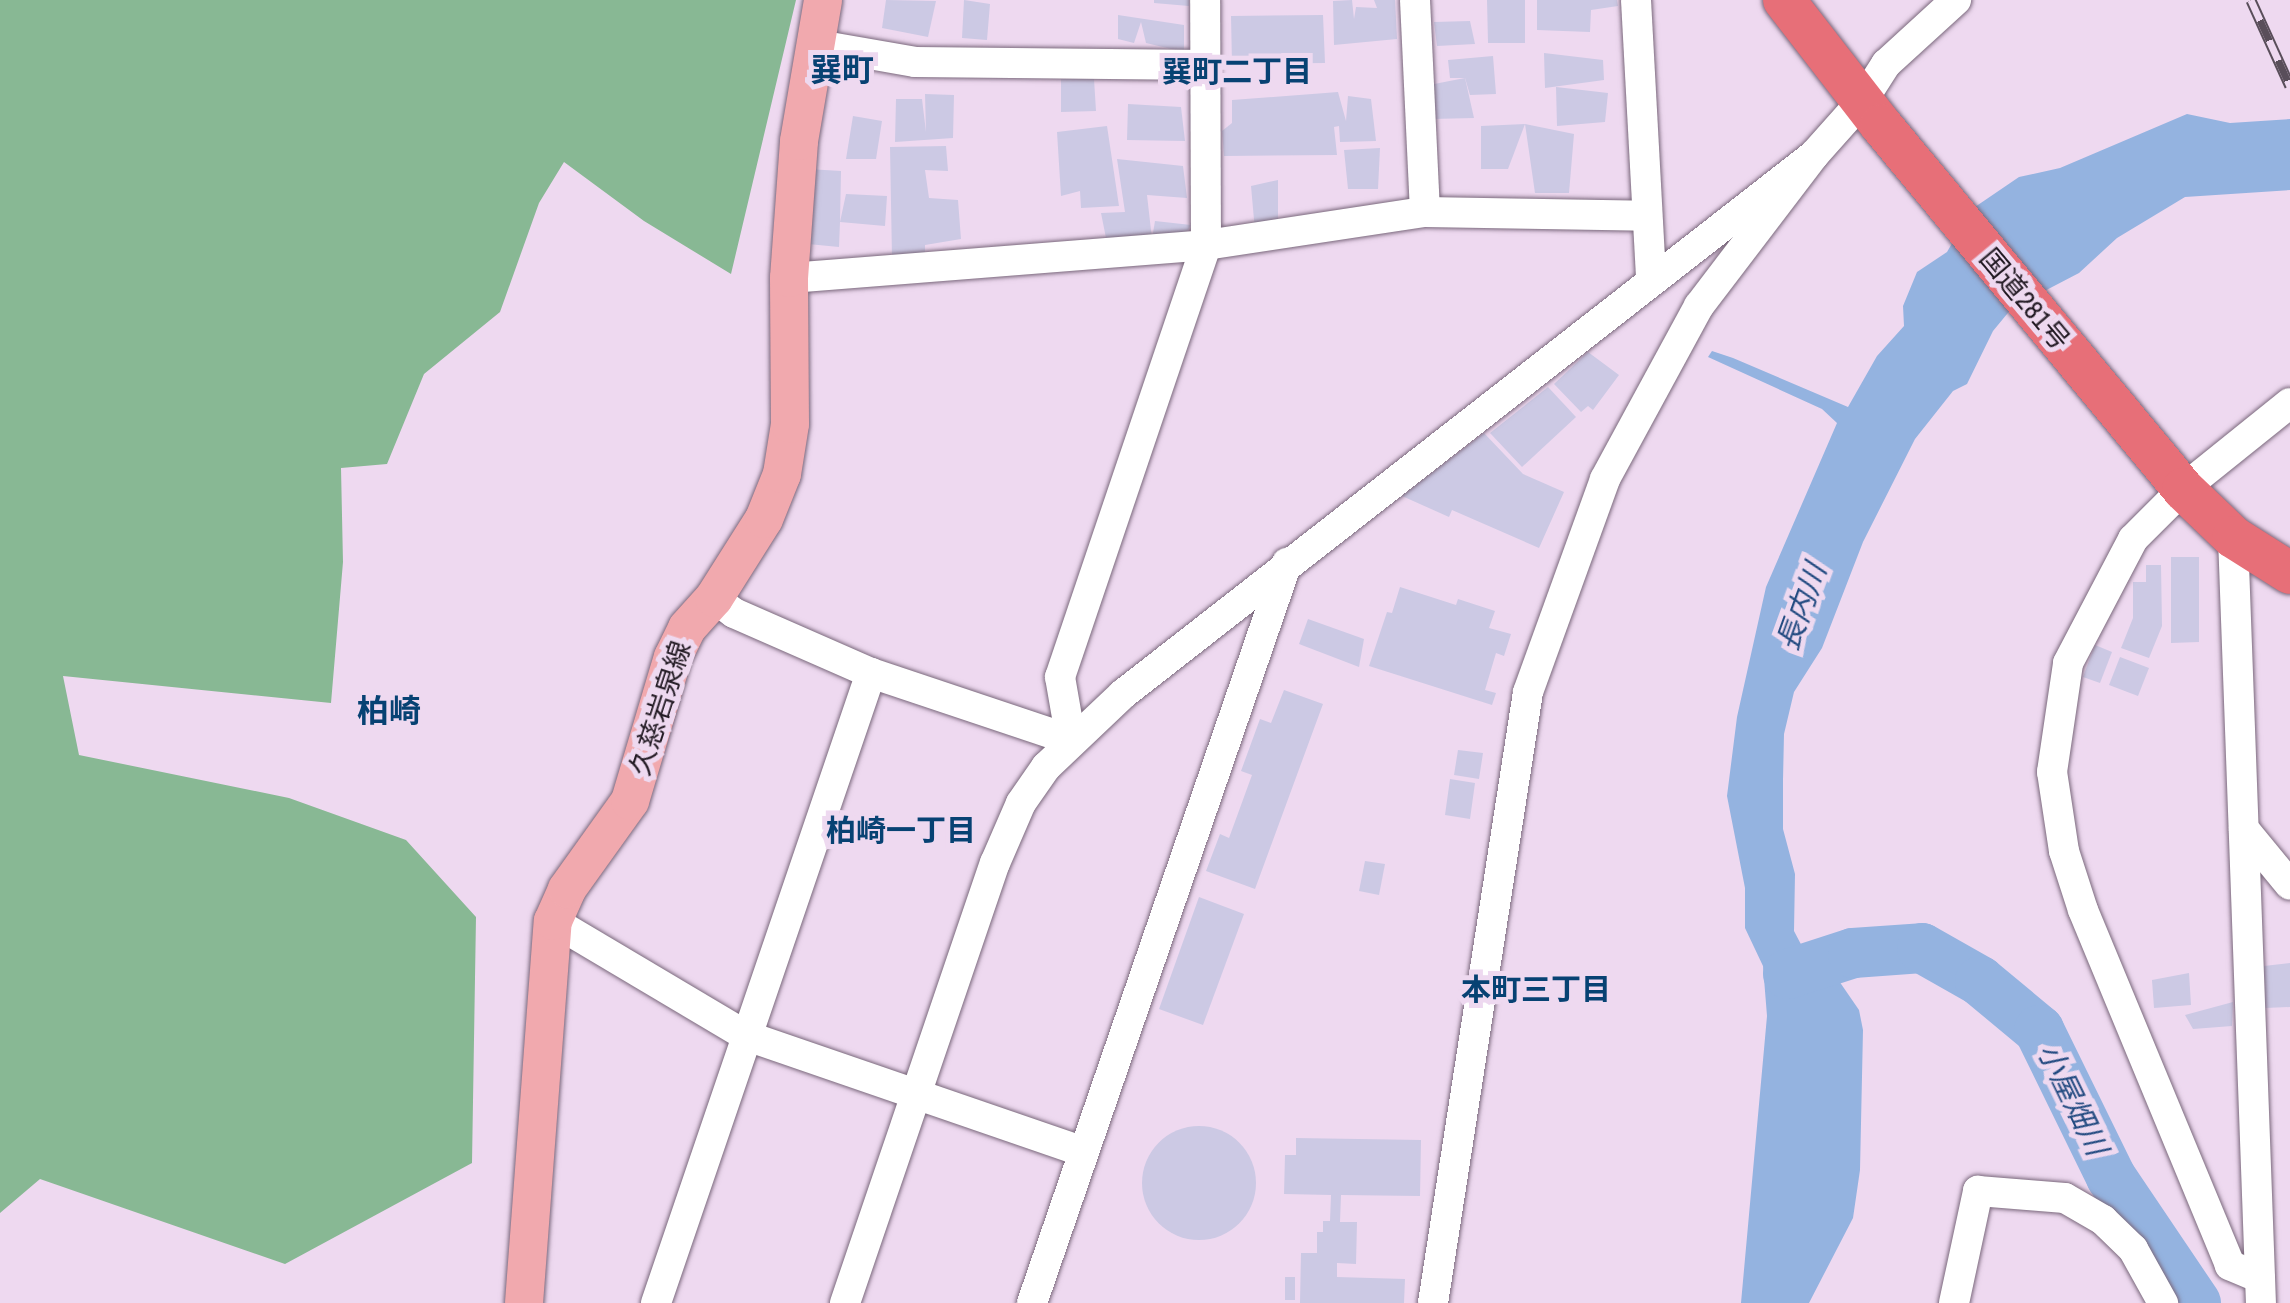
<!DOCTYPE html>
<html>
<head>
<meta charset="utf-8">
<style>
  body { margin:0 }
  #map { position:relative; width:2290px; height:1303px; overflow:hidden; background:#eed9f0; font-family:"Archivo Narrow","Noto Sans JP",sans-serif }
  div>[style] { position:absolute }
  .forest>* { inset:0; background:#88b894 }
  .water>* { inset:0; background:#94b3e0 }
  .river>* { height:50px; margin:-25px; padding:0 25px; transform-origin:25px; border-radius:25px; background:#94b3e0 }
  .building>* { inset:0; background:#ccc9e4 }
  .round { border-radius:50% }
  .roads { filter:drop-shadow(0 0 2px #7a687c) drop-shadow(0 0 2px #7a687c) }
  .minor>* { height:30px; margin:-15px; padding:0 15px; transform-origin:15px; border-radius:15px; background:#fff }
  .major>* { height:38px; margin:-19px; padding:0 19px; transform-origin:19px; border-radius:19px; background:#f1a9ae }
  .highway>* { height:42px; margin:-21px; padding:0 21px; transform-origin:21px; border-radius:21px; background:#e76f78 }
  .rail>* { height:11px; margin-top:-5.5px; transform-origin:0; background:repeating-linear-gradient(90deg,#eed9f0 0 22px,#594e5a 0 44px); box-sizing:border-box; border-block:2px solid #594e5a }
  span { translate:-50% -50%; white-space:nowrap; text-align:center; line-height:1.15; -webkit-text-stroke:10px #eed9f0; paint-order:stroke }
  .street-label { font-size:28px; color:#231b24 }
  .neighbourhood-label { font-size:30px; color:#074273; font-weight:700 }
  .water-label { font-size:30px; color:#234b81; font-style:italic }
  .quarter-label { font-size:32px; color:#074273; font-weight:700 }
</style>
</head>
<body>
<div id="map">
  <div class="forest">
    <div style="clip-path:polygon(0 0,796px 0,731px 274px,644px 221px,564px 162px,539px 203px,500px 312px,424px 374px,387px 464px,341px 468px,343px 562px,331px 703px,63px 676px,79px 755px,289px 798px,406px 840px,476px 917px,472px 1163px,285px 1264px,40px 1179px,0 1213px)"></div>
  </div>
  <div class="water">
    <div style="clip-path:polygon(2187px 114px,2230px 123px,2290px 119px,2290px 190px,2185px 197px,2117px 238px,2079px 273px,2012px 308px,1993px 331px,1967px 384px,1953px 391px,1915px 439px,1863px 542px,1822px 648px,1794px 692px,1784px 734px,1783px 780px,1783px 829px,1795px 874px,1794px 931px,1805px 952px,1837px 978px,1859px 1010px,1863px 1030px,1860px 1170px,1853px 1218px,1809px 1303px,1741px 1303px,1767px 1016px,1763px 966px,1745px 928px,1745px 888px,1727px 796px,1737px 717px,1766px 587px,1837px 423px,1822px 409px,1708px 357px,1712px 351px,1733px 358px,1848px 407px,1877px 356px,1904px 326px,1903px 306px,1917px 272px,1947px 252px,1972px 209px,2019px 177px,2060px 168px)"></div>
  </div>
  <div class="river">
    <div style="left:1788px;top:974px;width:68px;rotate:-17.9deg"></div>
    <div style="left:1853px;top:953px;width:69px;rotate:-4.1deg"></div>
    <div style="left:1922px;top:948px;width:67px;rotate:29.6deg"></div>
    <div style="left:1980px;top:981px;width:77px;rotate:39.7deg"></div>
    <div style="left:2039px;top:1030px;width:164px;rotate:63.9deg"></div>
    <div style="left:2111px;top:1177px;width:152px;rotate:56deg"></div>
  </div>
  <div class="building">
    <div style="clip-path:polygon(886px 0,936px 1px,928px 37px,882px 28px)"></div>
    <div style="clip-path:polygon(964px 0,990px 4px,987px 40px,962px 38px)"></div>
    <div style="clip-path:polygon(1154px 0,1189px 0,1189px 6px,1154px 3px)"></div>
    <div style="clip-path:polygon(1352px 0,1354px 19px,1356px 7px,1377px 8px,1374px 0,1395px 0,1397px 39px,1334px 45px,1333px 1px)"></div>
    <div style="clip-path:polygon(1487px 0,1525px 0,1525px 43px,1488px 43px)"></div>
    <div style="clip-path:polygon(1537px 0,1617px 0,1618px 6px,1591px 10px,1590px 32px,1537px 30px)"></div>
    <div style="clip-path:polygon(1118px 15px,1184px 25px,1184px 52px,1146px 43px,1141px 22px,1134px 43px,1118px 39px)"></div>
    <div style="clip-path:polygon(1323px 15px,1325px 63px,1232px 64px,1231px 16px)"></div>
    <div style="clip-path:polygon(1470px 21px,1475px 44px,1437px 46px,1434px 22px)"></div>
    <div style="clip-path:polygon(1544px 53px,1603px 60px,1604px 80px,1545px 88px)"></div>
    <div style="clip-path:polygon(1493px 56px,1496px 94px,1470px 95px,1465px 78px,1450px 78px,1448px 60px)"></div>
    <div style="clip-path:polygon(1465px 78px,1474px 118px,1432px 119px,1429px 85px)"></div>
    <div style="clip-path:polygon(1061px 79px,1094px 79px,1096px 111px,1061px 112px)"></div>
    <div style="clip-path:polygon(1556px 87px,1608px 93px,1605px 122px,1557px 126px)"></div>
    <div style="clip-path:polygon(1338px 92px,1346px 121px,1348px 96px,1371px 99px,1376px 141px,1340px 142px,1339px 126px,1334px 127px,1337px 155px,1224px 156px,1222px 131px,1232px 123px,1232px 100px)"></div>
    <div style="clip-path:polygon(925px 94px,954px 95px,953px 138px,895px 142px,896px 99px,922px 99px,926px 132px)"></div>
    <div style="clip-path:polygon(1128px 104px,1181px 107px,1185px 141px,1127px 140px)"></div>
    <div style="clip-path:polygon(853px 116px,882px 121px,876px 159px,846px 159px)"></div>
    <div style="clip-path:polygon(1525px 124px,1508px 169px,1481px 169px,1481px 126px)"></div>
    <div style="clip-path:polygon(1525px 124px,1574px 134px,1569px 193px,1535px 193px)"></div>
    <div style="clip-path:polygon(1107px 126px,1119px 206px,1081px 208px,1080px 191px,1061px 196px,1057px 132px)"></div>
    <div style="clip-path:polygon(946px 146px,948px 171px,925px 170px,929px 198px,958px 200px,961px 239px,925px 245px,925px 257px,892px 258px,890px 147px)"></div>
    <div style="clip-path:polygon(1380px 148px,1378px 189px,1348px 189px,1344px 150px)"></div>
    <div style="clip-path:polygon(1117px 159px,1183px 166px,1187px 198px,1147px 195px,1152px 239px,1106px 238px,1101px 213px,1125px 212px)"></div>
    <div style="clip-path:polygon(808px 169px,841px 171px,840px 222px,846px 194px,887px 196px,885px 226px,840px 222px,839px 247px,808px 244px)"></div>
    <div style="clip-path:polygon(1278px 180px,1278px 226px,1255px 231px,1251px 186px)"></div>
    <div style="clip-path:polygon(1155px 221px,1191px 225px,1181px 241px,1152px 239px)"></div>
    <div style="clip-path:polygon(1588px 352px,1619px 375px,1593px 410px,1588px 406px,1581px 412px,1554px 384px)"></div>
    <div style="clip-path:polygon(1548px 387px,1576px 417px,1522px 467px,1490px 433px)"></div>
    <div style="clip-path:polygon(1484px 433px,1523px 474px,1564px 492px,1539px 548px,1452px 510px,1449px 517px,1402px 496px)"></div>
    <div style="clip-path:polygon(2171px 557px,2199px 557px,2199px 642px,2171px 643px)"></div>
    <div style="clip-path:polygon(2146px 565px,2161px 565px,2162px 626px,2149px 658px,2121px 648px,2133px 618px,2133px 582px,2146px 582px)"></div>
    <div style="clip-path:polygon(1400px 587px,1456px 605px,1458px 599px,1495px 611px,1489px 628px,1511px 634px,1504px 656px,1496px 653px,1485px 690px,1496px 693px,1492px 705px,1369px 666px,1387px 612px,1392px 613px)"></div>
    <div style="clip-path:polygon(1308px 619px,1364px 639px,1359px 667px,1299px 644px)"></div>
    <div style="clip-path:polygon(2095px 645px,2112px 652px,2100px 683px,2083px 677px)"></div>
    <div style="clip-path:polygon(2120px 657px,2149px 668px,2138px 696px,2109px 685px)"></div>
    <div style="clip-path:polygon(1284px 690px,1323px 704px,1255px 889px,1206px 871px,1220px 834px,1229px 838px,1252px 775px,1241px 771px,1260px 719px,1271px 723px)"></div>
    <div style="clip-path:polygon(1458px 750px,1483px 753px,1479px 779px,1454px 775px)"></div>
    <div style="clip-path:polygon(1450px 779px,1475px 783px,1470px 819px,1445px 815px)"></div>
    <div style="clip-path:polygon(1365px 861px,1385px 864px,1379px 895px,1359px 891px)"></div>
    <div style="clip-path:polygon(1199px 897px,1244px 914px,1203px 1025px,1159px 1009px)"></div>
    <div style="clip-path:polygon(2290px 963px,2290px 1007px,2265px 1008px,2264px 966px)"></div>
    <div style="clip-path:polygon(2189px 973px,2191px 1005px,2154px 1008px,2152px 980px)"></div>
    <div style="clip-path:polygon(2233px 1002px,2232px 1026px,2193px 1029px,2185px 1015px)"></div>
    <div class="round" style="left:1142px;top:1126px;width:114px;height:114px"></div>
    <div style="clip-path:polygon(1296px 1138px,1421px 1140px,1420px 1196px,1341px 1195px,1340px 1222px,1357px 1222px,1356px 1264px,1337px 1263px,1337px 1277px,1405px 1279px,1404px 1303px,1300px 1303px,1301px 1253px,1317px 1253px,1317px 1232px,1323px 1232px,1323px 1221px,1330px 1221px,1331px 1195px,1284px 1194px,1285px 1155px,1296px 1155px)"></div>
    <div style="clip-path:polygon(1285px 1277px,1295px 1277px,1295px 1300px,1285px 1300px)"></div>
  </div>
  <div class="roads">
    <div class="minor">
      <div style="left:1415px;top:0;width:212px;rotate:87.3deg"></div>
      <div style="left:1636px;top:0;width:277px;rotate:86.9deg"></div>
      <div style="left:818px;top:45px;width:98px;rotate:9.9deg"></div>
      <div style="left:915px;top:62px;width:291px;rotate:0.6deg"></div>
      <div style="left:789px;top:278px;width:418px;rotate:-4.5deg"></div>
      <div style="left:1206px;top:245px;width:221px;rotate:-8.6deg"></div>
      <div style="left:1425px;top:212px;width:221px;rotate:1deg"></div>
      <div style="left:2233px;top:537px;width:767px;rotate:87.91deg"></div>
      <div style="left:714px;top:598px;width:25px;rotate:37deg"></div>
      <div style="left:734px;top:613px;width:150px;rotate:23.7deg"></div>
      <div style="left:871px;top:673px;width:211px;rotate:18.5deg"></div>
      <div style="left:1071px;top:740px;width:64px;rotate:-99.9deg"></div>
      <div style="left:1060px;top:677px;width:456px;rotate:-71.3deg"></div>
      <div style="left:1206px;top:245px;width:245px;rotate:-90.2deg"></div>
      <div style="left:2244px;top:829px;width:72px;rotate:50.6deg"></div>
      <div style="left:553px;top:921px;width:226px;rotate:30.7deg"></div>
      <div style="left:747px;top:1036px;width:356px;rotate:19deg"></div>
      <div style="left:2260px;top:1278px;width:33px;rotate:-157deg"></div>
      <div style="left:2230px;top:1265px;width:384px;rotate:-112.5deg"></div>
      <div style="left:2083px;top:910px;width:62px;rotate:-107.9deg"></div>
      <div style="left:2064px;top:851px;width:80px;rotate:-98.6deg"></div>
      <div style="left:2052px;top:772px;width:110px;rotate:-81.6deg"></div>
      <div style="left:2068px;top:663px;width:140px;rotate:-62.3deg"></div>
      <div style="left:2133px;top:539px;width:71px;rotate:-45deg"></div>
      <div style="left:2183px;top:489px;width:137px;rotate:-38.8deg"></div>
      <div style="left:656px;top:1303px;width:666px;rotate:-71.16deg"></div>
      <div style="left:845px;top:1303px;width:465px;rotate:-71.2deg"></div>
      <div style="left:995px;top:863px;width:65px;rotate:-66.6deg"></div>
      <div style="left:1021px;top:803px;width:44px;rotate:-55.2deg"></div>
      <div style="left:1046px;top:767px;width:106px;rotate:-43.5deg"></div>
      <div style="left:1123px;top:694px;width:876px;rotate:-37.96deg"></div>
      <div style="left:1032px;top:1303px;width:783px;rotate:-70.99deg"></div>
      <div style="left:1433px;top:1303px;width:618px;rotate:-81.16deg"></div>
      <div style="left:1528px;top:692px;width:226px;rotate:-70.1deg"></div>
      <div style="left:1605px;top:479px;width:197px;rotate:-61.5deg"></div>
      <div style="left:1699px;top:306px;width:190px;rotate:-52.7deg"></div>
      <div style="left:1814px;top:155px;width:74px;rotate:-48.3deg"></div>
      <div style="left:1863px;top:100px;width:43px;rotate:-57.4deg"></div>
      <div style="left:1886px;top:64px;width:95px;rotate:-42.4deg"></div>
      <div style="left:1954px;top:1303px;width:115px;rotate:-77.9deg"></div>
      <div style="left:1978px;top:1191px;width:87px;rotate:4.6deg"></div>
      <div style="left:2065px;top:1198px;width:44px;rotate:30.1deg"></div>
      <div style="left:2103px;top:1220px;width:42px;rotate:44deg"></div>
      <div style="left:2133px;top:1249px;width:62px;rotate:60.9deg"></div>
    </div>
    <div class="major">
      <div style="left:524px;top:1303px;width:383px;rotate:-85.7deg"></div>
      <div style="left:553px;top:921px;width:35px;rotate:-66deg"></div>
      <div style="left:567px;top:889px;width:108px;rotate:-54.4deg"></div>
      <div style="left:630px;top:801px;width:150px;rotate:-73.4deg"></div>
      <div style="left:673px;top:657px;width:32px;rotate:-64deg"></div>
      <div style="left:687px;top:628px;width:40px;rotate:-48deg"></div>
      <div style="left:714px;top:598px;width:93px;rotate:-57.7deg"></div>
      <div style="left:764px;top:519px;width:48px;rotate:-68.2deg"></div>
      <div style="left:782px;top:474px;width:51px;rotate:-80.9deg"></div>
      <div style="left:790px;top:424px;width:146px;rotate:-90.4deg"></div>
      <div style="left:789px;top:278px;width:137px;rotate:-85.8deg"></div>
      <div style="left:799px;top:141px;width:143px;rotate:-80.3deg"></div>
    </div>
    <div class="highway">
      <div style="left:1784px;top:0;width:158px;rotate:52.2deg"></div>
      <div style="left:1881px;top:125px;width:473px;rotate:50.3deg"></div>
      <div style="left:2183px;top:489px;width:69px;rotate:43.8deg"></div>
      <div style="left:2233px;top:537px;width:67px;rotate:32.3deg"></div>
    </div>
  </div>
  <div class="rail">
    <div style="left:2251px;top:0;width:94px;rotate:65.6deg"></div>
  </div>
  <div class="street-label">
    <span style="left:2025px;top:299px;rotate:50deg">国道281号</span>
    <span style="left:660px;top:708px;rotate:-72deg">久慈岩泉線</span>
  </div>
  <div class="neighbourhood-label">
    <span style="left:1237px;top:71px">巽町二丁目</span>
    <span style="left:901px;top:830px">柏崎一丁目</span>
    <span style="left:1536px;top:989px">本町三丁目</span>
  </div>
  <div class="water-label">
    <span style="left:1801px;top:607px;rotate:-70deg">長内川</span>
    <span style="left:2073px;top:1099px;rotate:64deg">小屋畑川</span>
  </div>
  <div class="quarter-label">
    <span style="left:842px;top:70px">巽町</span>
    <span style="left:389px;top:711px">柏崎</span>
  </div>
</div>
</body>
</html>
